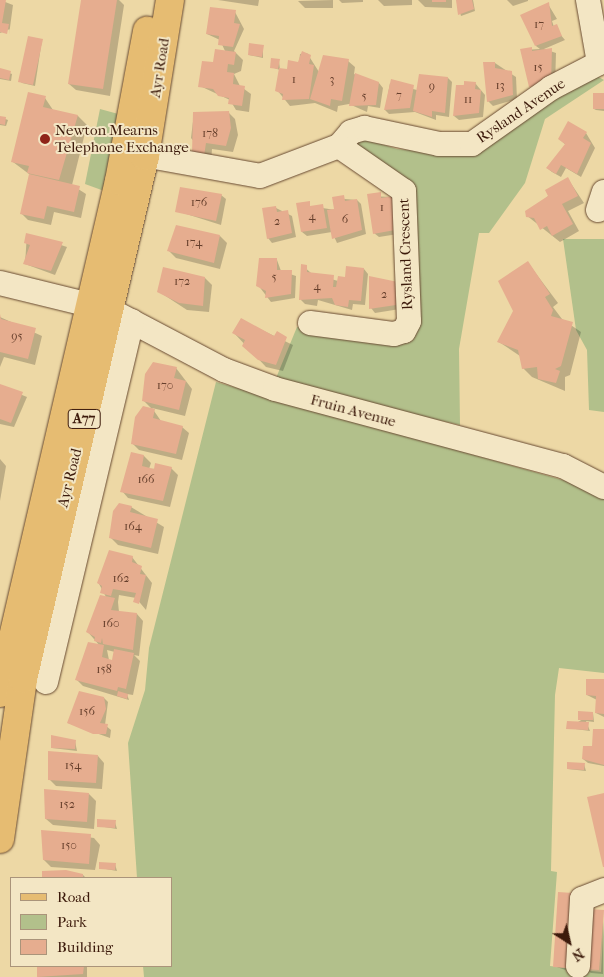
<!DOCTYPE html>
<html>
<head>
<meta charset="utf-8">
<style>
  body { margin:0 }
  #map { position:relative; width:604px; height:977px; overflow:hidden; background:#edd8a5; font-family:"IM FELL French Canon",serif }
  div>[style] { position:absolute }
  .green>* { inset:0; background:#b2c08b }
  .shadow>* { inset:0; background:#0003 }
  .building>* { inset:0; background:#e6ad8f }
  .roads { filter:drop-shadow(0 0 1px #684a32) drop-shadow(0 0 1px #684a32) }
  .minor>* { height:24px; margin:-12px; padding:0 12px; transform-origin:12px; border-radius:12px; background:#f3e6c4 }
  .major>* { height:28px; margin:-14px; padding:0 14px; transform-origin:14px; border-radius:14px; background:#e6bc72 }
  .dots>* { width:14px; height:14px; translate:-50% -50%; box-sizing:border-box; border:2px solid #f3e6c4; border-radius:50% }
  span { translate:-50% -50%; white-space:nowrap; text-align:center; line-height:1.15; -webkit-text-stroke:4px #f3e6c4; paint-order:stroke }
  .number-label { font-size:12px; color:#663f2c }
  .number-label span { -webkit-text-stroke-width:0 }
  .shield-label span { padding:1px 4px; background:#f3e6c4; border:1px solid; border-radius:4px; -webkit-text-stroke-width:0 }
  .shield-label { font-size:14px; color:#3c1a0b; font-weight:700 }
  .street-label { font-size:15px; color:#3c1a0b }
  .poi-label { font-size:15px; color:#3c1a0b }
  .left { translate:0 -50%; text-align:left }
  .legend { position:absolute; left:10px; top:877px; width:162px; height:90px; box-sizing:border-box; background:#f3e6c4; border:1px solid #aa947a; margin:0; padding:6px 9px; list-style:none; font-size:15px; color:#3c1a0b }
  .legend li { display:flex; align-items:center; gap:10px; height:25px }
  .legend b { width:25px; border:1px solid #aa947a }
  .north { position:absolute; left:544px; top:917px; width:50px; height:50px; -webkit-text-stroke:4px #f3e6c4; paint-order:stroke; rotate:145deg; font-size:14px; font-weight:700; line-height:20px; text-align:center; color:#3c1a0b }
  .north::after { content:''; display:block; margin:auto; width:18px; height:22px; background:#3c1a0b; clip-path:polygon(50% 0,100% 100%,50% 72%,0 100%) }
</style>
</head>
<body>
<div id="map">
  <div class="green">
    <div style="clip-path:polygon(595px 75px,604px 80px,545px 119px,525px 183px,489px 233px,479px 233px,459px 349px,460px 425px,274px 383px,297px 327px,396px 345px,412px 206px,353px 147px,360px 137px,397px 149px,446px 153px,477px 149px)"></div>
    <div style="clip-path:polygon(100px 109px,122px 115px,107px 192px,85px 184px)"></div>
    <div style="clip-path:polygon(563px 239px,604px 239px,604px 412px,589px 410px,587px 350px,576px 330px)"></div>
    <div style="clip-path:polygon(216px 382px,584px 486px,604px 498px,604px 673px,559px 668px,555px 695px,551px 871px,557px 872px,550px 966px,601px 972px,604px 919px,604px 977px,144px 977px,143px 966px,171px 966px,171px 878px,137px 878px,128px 743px,145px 690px,149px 648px)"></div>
  </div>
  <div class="shadow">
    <div style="clip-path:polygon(0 0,13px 5px,9px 35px,10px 29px,0 33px)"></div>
    <div style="clip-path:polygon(82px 0,119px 0,124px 5px,110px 96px,76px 90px,69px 84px)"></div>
    <div style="clip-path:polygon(218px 0,259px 0,258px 6px)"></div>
    <div style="clip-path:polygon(333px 0,333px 8px,305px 8px,298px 1px)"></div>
    <div style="clip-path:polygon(339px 0,363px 0,363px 2px,342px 3px)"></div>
    <div style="clip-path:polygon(378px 0,412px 0,412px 5px,384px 6px)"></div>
    <div style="clip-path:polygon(418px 0,452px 0,452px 8px,425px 7px)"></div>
    <div style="clip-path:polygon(473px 0,475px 11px,461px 16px,457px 1px)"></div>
    <div style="clip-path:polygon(507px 0,528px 0,528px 1px,513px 6px)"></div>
    <div style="clip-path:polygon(548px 4px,557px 19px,552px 21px,554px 27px,565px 40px,544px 49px,556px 53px,555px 88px,535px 91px,522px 50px,540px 49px,536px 46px)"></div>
    <div style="clip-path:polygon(235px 12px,244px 29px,234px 51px,243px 60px,241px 71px,234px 74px,240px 86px,251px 94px,249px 112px,236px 110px,230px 100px,200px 86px,225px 51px,220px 40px,207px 34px)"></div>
    <div style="clip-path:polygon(42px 40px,35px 86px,22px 83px,20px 81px)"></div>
    <div style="clip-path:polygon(263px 46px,263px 58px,249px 55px)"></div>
    <div style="clip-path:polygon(307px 53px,319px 72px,348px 61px,355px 67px,354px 74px,379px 83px,383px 88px,380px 108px,368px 106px,367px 112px,349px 104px,338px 106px,337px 112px,315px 103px,290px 106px,277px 90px,280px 70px,271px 67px,279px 61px,280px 70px,288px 71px,299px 63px,300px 54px)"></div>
    <div style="clip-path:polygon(495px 63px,516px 77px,517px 99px,493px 106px,488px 101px)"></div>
    <div style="clip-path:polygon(0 70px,12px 74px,11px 81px,0 79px)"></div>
    <div style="clip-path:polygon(448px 78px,452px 82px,449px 117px,436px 115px,436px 120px,415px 112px,389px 114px,385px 110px,390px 83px,417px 90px)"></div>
    <div style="clip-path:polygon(475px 83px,485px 95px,483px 117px,459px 120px,454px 116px,457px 86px)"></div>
    <div style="clip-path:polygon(604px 94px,604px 111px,596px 110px,594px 109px)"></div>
    <div style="clip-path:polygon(45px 98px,53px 110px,78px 116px,87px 125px,72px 185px,86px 194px,81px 218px,54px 212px,51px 225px,28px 220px,21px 213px,33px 177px,13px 162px)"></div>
    <div style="clip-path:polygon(228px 112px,235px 119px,238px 135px,233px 152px,212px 149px,211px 162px,191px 138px,194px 113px)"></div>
    <div style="clip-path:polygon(0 117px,8px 120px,6px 126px,0 125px)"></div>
    <div style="clip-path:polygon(586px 133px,595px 148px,581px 177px,566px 168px,561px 177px,552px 172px,547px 168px,566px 145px,559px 139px)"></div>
    <div style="clip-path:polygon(568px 179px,584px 203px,568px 211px,579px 231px,560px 242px,526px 215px)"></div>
    <div style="clip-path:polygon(221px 195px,226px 199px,221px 225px,177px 211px)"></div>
    <div style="clip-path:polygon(368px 196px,393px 197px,398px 234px,379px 237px,374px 233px)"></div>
    <div style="clip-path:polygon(333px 198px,357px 200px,361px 204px,366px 234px,337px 243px,332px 232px,307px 236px,302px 232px,298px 204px,335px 210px)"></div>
    <div style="clip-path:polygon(276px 208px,292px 216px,296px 237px,272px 243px,268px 238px)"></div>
    <div style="clip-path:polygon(27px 234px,67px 247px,55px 275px,25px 264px)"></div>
    <div style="clip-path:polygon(220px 236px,227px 243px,220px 269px,176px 258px,169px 251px)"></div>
    <div style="clip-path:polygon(277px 260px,281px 271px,296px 276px,295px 298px,271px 302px,258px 285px)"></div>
    <div style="clip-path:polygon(528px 263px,558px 303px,553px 307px,562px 319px,581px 332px,570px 375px,565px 377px,565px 391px,532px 377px,523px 368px,520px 356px,499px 342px,515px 311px)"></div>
    <div style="clip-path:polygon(302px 265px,311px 273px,338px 281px,364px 269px,368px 274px,365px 305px,353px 304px,352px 310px,318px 300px,317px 306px,305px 304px,301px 300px)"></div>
    <div style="clip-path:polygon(205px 278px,212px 285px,209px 312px,187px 310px,161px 293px)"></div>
    <div style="clip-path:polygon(398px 283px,400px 309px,375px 313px,371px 308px)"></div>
    <div style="clip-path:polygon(0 317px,42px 336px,35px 365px,4px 357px,0 367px)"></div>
    <div style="clip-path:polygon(241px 320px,293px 345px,283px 371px,266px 367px,234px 333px)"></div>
    <div style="clip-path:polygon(176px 368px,192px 389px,185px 416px,152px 408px,161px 421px,182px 427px,189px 433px,182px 460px,139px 450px,132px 443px,153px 410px,143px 400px)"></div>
    <div style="clip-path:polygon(0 386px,27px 397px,14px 427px,0 424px)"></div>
    <div style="clip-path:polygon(132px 453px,144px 456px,151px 463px,149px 469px,171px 468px,178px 475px,170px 507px,128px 498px,122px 491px)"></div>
    <div style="clip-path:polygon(0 459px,6px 466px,0 501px)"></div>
    <div style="clip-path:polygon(131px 507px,164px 527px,158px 554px,118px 545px,111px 538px)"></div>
    <div style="clip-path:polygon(evenodd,132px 557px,152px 583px,146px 610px,136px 598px,119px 595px,118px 602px,119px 612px,137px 614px,143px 621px,139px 656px,134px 655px,140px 661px,133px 695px,127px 694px,129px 700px,83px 686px,76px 679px,100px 646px,87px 631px,106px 597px,98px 582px,132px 557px,107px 650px,115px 652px,113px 661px,109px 660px,107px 650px)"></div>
    <div style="clip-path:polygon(604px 681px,604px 717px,596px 713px,597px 700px,587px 695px)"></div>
    <div style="clip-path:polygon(104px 698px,108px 702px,105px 725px,111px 730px,110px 738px,68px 723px)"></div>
    <div style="clip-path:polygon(593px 713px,594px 722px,586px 721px,590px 731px,568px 728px)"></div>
    <div style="clip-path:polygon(604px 731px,604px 766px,588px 763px,583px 759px)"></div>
    <div style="clip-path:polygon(75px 741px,77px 751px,52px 748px)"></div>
    <div style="clip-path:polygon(98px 756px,104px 763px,102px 789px,56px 786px,49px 779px)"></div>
    <div style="clip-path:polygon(584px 764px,586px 771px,568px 769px)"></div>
    <div style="clip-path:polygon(89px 794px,96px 801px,94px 829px,53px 825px,46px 819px)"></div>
    <div style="clip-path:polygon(115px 822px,117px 829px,98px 826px)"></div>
    <div style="clip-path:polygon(42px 831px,94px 838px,100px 845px,95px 870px,51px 867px,44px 860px)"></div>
    <div style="clip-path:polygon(115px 864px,117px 871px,100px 868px)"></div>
    <div style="clip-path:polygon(43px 872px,83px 875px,86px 878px,43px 878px)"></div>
    <div style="clip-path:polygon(559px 893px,571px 972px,554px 966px)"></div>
    <div style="clip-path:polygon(603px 911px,603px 974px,591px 973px,586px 969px)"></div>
    <div style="clip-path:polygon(38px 966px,87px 966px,87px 977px,38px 977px)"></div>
  </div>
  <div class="building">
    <div style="clip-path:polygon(0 0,6px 0,2px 23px,9px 24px,7px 34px,0 32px)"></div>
    <div style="clip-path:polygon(81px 0,117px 0,103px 89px,68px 84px)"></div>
    <div style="clip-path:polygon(432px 0,446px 0,446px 2px,432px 2px)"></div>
    <div style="clip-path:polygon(456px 0,472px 0,474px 9px,458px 15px)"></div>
    <div style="clip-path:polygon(549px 2px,552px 26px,557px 24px,562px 36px,535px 46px,520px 15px)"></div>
    <div style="clip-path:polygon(210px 7px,236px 10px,234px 23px,240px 24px,233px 47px,218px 45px,219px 36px,206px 34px)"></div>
    <div style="clip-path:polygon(28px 36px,43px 39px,33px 85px,18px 82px)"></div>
    <div style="clip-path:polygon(249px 43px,264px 45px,262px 57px,248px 55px)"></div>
    <div style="clip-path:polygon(532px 47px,532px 51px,552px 48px,551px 84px,529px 87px,520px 49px)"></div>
    <div style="clip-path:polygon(215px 49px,236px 52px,234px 65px,228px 64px,227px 72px,234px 73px,233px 84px,245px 86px,242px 106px,228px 104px,229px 98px,218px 96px,213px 89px,198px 87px,202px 61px,213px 62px)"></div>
    <div style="clip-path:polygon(302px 51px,311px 55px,309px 64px,314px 65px,309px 99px,282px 100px,283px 94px,275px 91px,279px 68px,287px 69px,288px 60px,298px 62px)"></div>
    <div style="clip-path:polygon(323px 55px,349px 59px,342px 101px,331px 99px,330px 106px,310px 99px)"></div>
    <div style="clip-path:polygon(271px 58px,280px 59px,278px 69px,270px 68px)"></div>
    <div style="clip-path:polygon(483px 62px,495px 62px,495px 68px,512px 71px,513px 95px,487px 102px)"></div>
    <div style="clip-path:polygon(0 68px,11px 71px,9px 80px,0 78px)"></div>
    <div style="clip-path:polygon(355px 73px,379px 82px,376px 105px,349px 106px)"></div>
    <div style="clip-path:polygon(419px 74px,448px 77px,445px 113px,432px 111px,432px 117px,413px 111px)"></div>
    <div style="clip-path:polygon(391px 79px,414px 85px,410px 108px,384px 110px)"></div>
    <div style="clip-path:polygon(464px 81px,476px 82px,475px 89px,481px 90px,479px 113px,453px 116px,456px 85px,464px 85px)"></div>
    <div style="clip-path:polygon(28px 92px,46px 96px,43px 107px,78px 115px,59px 180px,27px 173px,29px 166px,11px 162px)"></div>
    <div style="clip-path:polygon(593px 93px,604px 93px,604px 109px,593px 109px)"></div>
    <div style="clip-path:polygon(229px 111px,231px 128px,226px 146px,206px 143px,204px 156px,192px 154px,193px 112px)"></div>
    <div style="clip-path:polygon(0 116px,6px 117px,5px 125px,0 124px)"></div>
    <div style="clip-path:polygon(568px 121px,587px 132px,583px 138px,591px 143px,577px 174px,561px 165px,556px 174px,546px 168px,565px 144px,558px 139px)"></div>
    <div style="clip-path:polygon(29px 174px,80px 186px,74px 212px,47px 206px,44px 219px,20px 214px)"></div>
    <div style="clip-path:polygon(568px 177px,578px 196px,562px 204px,573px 224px,552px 236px,547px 226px,540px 230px,534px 218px,526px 217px,525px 211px,548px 196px,545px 190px)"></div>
    <div style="clip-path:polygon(180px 187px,222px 194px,216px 221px,175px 212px)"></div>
    <div style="clip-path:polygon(381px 192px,381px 198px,394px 196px,398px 218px,393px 219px,395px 230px,373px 234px,367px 194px)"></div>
    <div style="clip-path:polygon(344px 195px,345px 201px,357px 199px,362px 230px,332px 239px,327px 210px,334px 209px,332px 197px)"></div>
    <div style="clip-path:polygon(310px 201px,310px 206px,323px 204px,327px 228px,301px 232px,296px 203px)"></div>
    <div style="clip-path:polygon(276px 206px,277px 212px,288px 210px,292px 233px,267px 239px,262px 208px)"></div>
    <div style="clip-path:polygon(176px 225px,220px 235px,214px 263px,167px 251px)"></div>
    <div style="clip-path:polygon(26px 233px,63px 242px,51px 271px,23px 264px,30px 245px,24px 243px)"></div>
    <div style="clip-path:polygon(259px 258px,277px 258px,277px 270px,292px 270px,291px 294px,265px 298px,266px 291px,256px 286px)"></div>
    <div style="clip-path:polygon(528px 261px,550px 294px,545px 297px,553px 310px,551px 316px,573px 322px,561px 366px,555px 369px,560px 371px,556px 383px,538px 379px,537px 367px,522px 369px,518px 350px,497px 342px,513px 311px,498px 281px)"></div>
    <div style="clip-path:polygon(301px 264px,307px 265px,307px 272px,334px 275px,333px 287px,336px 287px,338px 276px,345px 277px,346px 266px,364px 268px,361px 301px,349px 300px,348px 307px,335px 305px,332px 298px,299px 300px)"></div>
    <div style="clip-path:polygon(163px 267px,205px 277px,203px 306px,179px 303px,157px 292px)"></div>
    <div style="clip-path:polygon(369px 276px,398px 282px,396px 305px,369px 309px)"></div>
    <div style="clip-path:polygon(0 314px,1px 319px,36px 328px,28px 359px,0 352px)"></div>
    <div style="clip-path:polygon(241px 318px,274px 336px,277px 331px,287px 337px,276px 365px,258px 360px,242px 346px,245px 340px,232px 333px)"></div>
    <div style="clip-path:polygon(153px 362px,177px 367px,174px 378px,186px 381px,179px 410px,142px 401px,145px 374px)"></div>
    <div style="clip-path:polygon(0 384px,23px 392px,11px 423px,0 419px)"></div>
    <div style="clip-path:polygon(143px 406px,155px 409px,153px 418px,183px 426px,176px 454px,131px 444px,135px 417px)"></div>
    <div style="clip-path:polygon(131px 452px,144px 455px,142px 466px,154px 469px,155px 463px,172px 467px,163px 501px,120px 492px)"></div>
    <div style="clip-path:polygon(119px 503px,132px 506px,130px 512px,158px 519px,151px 548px,109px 538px,113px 511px)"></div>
    <div style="clip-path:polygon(109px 550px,133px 556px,132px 562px,142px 566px,140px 574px,146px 575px,139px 604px,133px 602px,136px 593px,113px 589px,111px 596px,100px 593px,102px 586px,97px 583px)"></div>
    <div style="clip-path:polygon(100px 595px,115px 598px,111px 610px,137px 613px,133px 650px,103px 644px,102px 638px,101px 643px,94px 641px,95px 637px,86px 632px)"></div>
    <div style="clip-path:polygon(88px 642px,104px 645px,102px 657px,112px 660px,114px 649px,134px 653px,126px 689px,118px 687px,117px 691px,75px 680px)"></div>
    <div style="clip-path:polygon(586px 679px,604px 679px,604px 714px,595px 713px,596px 696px,586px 695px)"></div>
    <div style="clip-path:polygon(79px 691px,104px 697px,106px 709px,100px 723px,108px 724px,106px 734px,93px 734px,67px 723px)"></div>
    <div style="clip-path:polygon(118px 691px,128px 694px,127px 699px,117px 696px)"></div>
    <div style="clip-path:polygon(578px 711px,593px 712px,593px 720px,578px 720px)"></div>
    <div style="clip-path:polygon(567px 721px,589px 722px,588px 730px,566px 729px)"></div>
    <div style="clip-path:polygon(593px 729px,604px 729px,604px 765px,582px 759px,583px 746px,592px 746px)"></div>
    <div style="clip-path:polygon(51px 735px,76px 740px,75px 749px,51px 748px)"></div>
    <div style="clip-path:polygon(48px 751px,98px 755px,96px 783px,48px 780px)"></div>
    <div style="clip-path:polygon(567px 762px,585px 763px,584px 770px,567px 769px)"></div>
    <div style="clip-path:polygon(44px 789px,89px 793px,87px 822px,45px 819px)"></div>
    <div style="clip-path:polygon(604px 793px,604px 867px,603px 867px,587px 797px)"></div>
    <div style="clip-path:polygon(97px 819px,116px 820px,115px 828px,97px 827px)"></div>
    <div style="clip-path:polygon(41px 830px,91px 834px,89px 864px,43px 860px)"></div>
    <div style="clip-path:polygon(99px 862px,116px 863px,115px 870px,99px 869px)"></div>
    <div style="clip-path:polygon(66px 870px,83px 874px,83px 878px,42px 878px,42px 871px)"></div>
    <div style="clip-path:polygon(558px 892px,573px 893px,567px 968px,553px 967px)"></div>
    <div style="clip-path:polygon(589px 909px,604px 910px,599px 970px,585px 969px)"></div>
    <div style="clip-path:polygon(37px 966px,84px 966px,83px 974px,37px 977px)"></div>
  </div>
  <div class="roads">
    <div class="minor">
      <div style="left:127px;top:152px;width:135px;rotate:10.2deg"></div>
      <div style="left:260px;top:176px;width:85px;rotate:-20.8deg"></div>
      <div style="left:339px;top:146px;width:18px;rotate:-49deg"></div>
      <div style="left:351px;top:132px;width:14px;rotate:-17deg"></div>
      <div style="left:364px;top:128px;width:77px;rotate:12deg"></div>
      <div style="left:439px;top:144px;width:33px"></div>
      <div style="left:472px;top:144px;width:97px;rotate:-35.3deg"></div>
      <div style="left:551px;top:88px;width:54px;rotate:-27.5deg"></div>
      <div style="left:599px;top:63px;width:64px;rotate:-99.9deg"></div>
      <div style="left:598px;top:210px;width:19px;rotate:-72deg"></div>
      <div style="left:0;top:283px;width:113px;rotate:13.8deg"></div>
      <div style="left:110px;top:310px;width:129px;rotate:27.8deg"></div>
      <div style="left:224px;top:370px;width:54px;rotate:20.4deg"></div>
      <div style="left:275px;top:389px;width:298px;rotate:15deg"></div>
      <div style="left:563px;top:466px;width:46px;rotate:27.1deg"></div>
      <div style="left:310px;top:323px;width:85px;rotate:7.5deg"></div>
      <div style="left:394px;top:334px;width:10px;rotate:-17deg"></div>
      <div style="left:404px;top:331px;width:11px;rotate:-63deg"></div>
      <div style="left:409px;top:321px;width:130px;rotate:-92.2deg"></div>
      <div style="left:404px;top:191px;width:79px;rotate:-145.3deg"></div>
      <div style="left:46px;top:682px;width:371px;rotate:-76.6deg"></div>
      <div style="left:578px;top:966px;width:67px;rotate:-86.6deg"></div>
      <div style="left:582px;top:899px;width:24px;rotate:-22deg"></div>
    </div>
    <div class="major">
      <div style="left:0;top:693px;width:526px;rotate:-76.92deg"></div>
      <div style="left:119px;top:181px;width:153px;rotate:-79.4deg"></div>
      <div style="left:0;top:839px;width:162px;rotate:-81.8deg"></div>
      <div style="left:23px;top:679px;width:537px;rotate:-76.87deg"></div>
      <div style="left:145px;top:156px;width:158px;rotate:-80.9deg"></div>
    </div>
  </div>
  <div class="dots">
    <div style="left:45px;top:139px;background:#8f2418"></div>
  </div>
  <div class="number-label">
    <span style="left:539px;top:25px">17</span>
    <span style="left:538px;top:68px">15</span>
    <span style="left:294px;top:80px">1</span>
    <span style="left:332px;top:80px">3</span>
    <span style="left:500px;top:86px">13</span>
    <span style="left:432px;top:87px">9</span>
    <span style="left:399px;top:96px">7</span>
    <span style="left:364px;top:97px">5</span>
    <span style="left:468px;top:100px">11</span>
    <span style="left:210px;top:134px">178</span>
    <span style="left:199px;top:203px">176</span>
    <span style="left:382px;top:208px">1</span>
    <span style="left:312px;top:217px">4</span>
    <span style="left:345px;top:220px">6</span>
    <span style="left:277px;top:222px">2</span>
    <span style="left:194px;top:243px">174</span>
    <span style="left:274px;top:278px">5</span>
    <span style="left:182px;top:282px">172</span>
    <span style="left:317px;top:287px">4</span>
    <span style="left:384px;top:295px">2</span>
    <span style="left:17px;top:337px">95</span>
    <span style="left:165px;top:386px">170</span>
    <span style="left:146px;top:480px">166</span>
    <span style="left:133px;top:527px">164</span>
    <span style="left:121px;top:579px">162</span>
    <span style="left:111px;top:624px">160</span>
    <span style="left:104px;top:670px">158</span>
    <span style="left:87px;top:712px">156</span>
    <span style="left:73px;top:766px">154</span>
    <span style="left:67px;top:805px">152</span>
    <span style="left:69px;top:846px">150</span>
  </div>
  <div class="shield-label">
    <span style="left:84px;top:419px">A77</span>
  </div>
  <div class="street-label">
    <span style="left:160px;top:68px;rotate:-81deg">Ayr Road</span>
    <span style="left:521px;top:111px;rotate:-34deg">Rysland Avenue</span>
    <span style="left:406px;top:254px;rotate:-92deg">Rysland Crescent</span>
    <span style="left:353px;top:411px;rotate:15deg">Fruin Avenue</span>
    <span style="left:70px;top:478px;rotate:-76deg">Ayr Road</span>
  </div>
  <div class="poi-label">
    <span class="left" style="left:55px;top:139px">Newton Mearns<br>Telephone Exchange</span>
  </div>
  <ul class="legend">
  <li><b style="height:6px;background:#e6bc72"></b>Road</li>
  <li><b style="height:14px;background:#b2c08b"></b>Park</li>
  <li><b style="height:14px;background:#e6ad8f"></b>Building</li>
  </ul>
  <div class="north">N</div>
</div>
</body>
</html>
